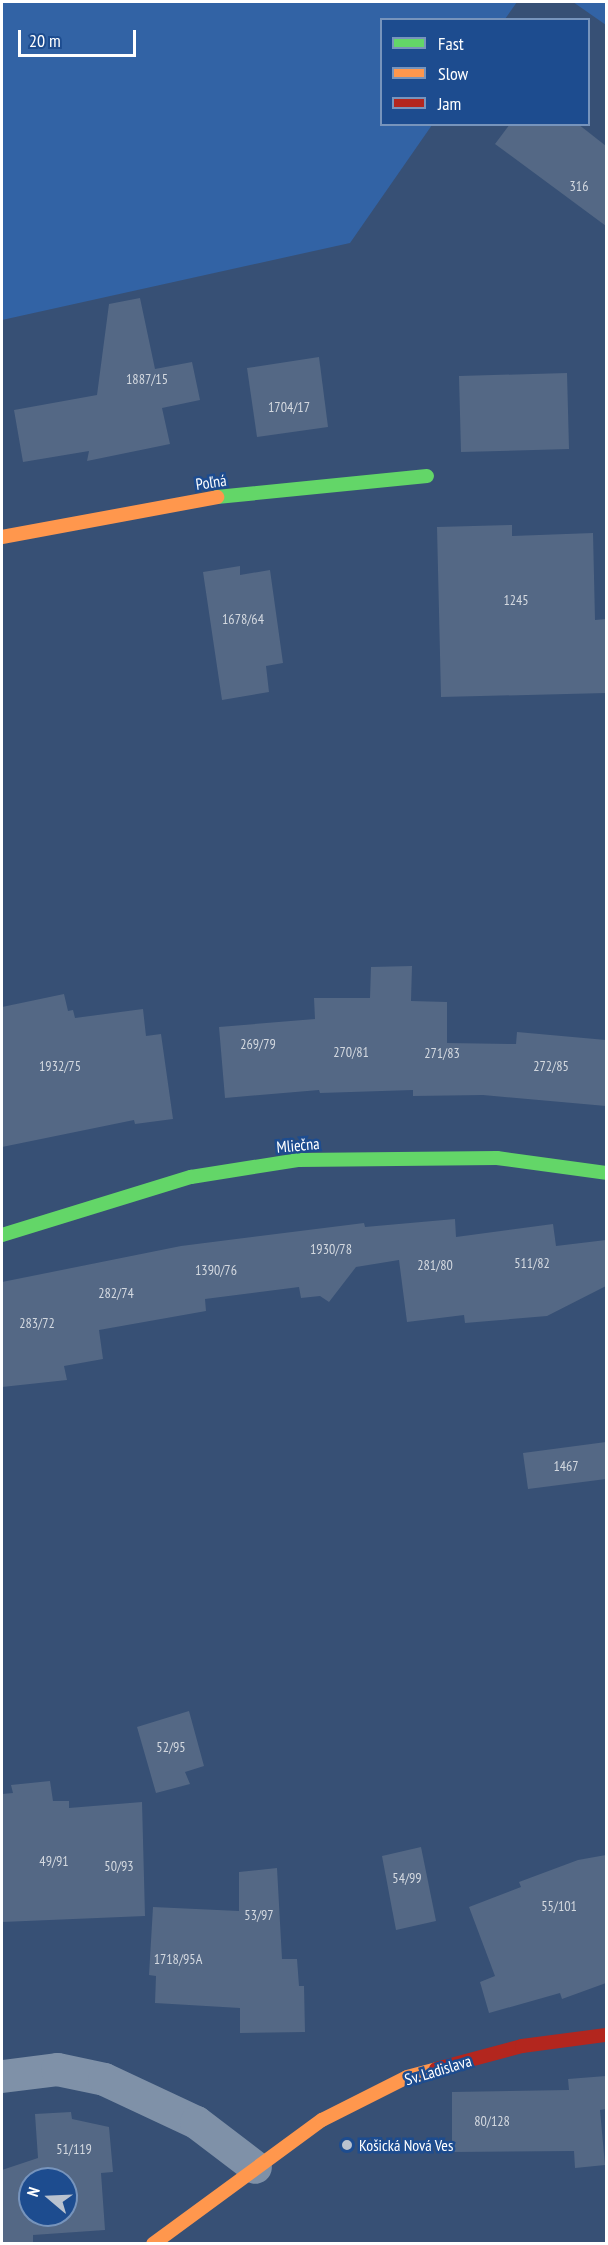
<!DOCTYPE html>
<html>
<head>
<meta charset="utf-8">
<style>
  body { margin:0 }
  #map { position:relative; width:608px; height:2245px; overflow:hidden; background:#375075; font-family:"PT Sans Narrow",sans-serif }
  div>[style] { position:absolute }
  .green>* { inset:0; background:#3263a5 }
  .building>* { inset:0; background:#546885 }
  .street>* { height:33px; margin:-16.5px; padding:0 16.5px; transform-origin:16.5px; border-radius:16.5px; background:#7f91a8 }
  .fast>* { height:14px; margin:-7px; padding:0 7px; transform-origin:7px; border-radius:7px; background:#63d668 }
  .slow>* { height:14px; margin:-7px; padding:0 7px; transform-origin:7px; border-radius:7px; background:#ff974d }
  .jam>* { height:14px; margin:-7px; padding:0 7px; transform-origin:7px; border-radius:7px; background:#b3261e }
  .dots>* { width:16px; height:16px; translate:-50% -50%; box-sizing:border-box; border:3px solid #1d4c8f; border-radius:50% }
  span { translate:-50% -50%; white-space:nowrap; text-align:center; line-height:1.15; -webkit-text-stroke:5px #1d4c8f; paint-order:stroke }
  .number-label { font-size:14px; color:#d4d9e0 }
  .number-label span { -webkit-text-stroke-width:0 }
  .street-label { font-size:16px; color:#fff }
  .poi-label { font-size:16px; color:#fff }
  .left { translate:0 -50%; text-align:left }
  .frame { position:absolute; inset:0; border:3px solid #fff; pointer-events:none }
  .legend { position:absolute; left:380px; top:18px; width:210px; height:108px; box-sizing:border-box; background:#1d4c8f; border:2px solid #7794bc; margin:0; padding:8px 10px; list-style:none; font-size:18px; color:#fff }
  .legend li { display:flex; align-items:center; gap:12px; height:30px }
  .legend b { width:30px; border:2px solid #7794bc }
  .north { position:absolute; left:18px; top:2167px; width:60px; height:60px; box-sizing:border-box; background:#1d4c8f; border:2px solid #7794bc; border-radius:50%; rotate:289deg; font-size:16px; font-weight:700; line-height:24px; text-align:center; color:#fff }
  .north::after { content:''; display:block; margin:auto; width:21px; height:27px; background:#b9c2cf; clip-path:polygon(50% 0,100% 100%,50% 72%,0 100%) }
  .scale { position:absolute; left:18px; top:30px; width:118px; height:27px; box-sizing:border-box; border:3px solid #fff; border-top:0; padding-left:8px; font-size:18px; line-height:21px; white-space:nowrap; color:#fff; -webkit-text-stroke:4px #1d4c8f; paint-order:stroke }
</style>
</head>
<body>
<div id="map">
  <div class="green">
    <div style="clip-path:polygon(2px 2px,517px 2px,505px 19px,382px 20px,382px 124px,432px 125px,350px 243px,2px 320px)"></div>
    <div style="clip-path:polygon(573px 2px,606px 2px,606px 25px)"></div>
  </div>
  <div class="building">
    <div style="clip-path:polygon(510px 124px,578px 124px,606px 146px,606px 226px,495px 144px)"></div>
    <div style="clip-path:polygon(140px 298px,155px 369px,192px 362px,200px 400px,162px 408px,170px 444px,87px 461px,89px 451px,23px 462px,14px 410px,97px 395px,109px 304px)"></div>
    <div style="clip-path:polygon(319px 357px,328px 427px,257px 437px,247px 368px)"></div>
    <div style="clip-path:polygon(567px 373px,569px 449px,461px 452px,459px 376px)"></div>
    <div style="clip-path:polygon(512px 525px,512px 536px,593px 533px,595px 620px,606px 619px,606px 693px,441px 697px,437px 527px)"></div>
    <div style="clip-path:polygon(240px 566px,240px 575px,270px 570px,283px 663px,266px 666px,269px 692px,222px 700px,203px 572px)"></div>
    <div style="clip-path:polygon(412px 966px,411px 1001px,447px 1002px,447px 1043px,516px 1044px,517px 1032px,606px 1040px,606px 1106px,483px 1095px,413px 1096px,413px 1090px,320px 1093px,319px 1090px,225px 1098px,219px 1027px,315px 1019px,314px 998px,370px 998px,371px 967px)"></div>
    <div style="clip-path:polygon(64px 994px,68px 1011px,73px 1010px,75px 1018px,143px 1009px,146px 1036px,161px 1034px,173px 1119px,135px 1124px,134px 1120px,2px 1147px,2px 1007px)"></div>
    <div style="clip-path:polygon(455px 1219px,456px 1237px,553px 1224px,556px 1246px,606px 1240px,606px 1286px,547px 1316px,465px 1323px,464px 1315px,407px 1322px,399px 1260px,356px 1267px,329px 1302px,320px 1296px,301px 1298px,299px 1287px,205px 1299px,206px 1311px,99px 1330px,103px 1359px,64px 1366px,67px 1380px,2px 1387px,2px 1282px,181px 1246px,364px 1223px,365px 1227px)"></div>
    <div style="clip-path:polygon(606px 1442px,606px 1479px,528px 1489px,523px 1453px)"></div>
    <div style="clip-path:polygon(189px 1711px,204px 1766px,185px 1772px,190px 1784px,156px 1793px,137px 1727px)"></div>
    <div style="clip-path:polygon(50px 1781px,53px 1801px,69px 1801px,69px 1808px,142px 1802px,145px 1916px,2px 1922px,2px 1794px,13px 1793px,11px 1785px)"></div>
    <div style="clip-path:polygon(421px 1847px,436px 1921px,396px 1930px,382px 1856px)"></div>
    <div style="clip-path:polygon(606px 1855px,606px 1983px,562px 1999px,560px 1993px,489px 2013px,480px 1982px,495px 1976px,469px 1907px,521px 1887px,519px 1882px,578px 1860px)"></div>
    <div style="clip-path:polygon(277px 1868px,282px 1959px,297px 1959px,299px 1986px,304px 1986px,305px 2032px,240px 2033px,240px 2008px,155px 2003px,156px 1976px,149px 1975px,153px 1907px,239px 1911px,239px 1872px)"></div>
    <div style="clip-path:polygon(606px 2076px,606px 2109px,600px 2110px,605px 2165px,575px 2168px,574px 2151px,452px 2152px,452px 2092px,569px 2090px,568px 2079px)"></div>
    <div style="clip-path:polygon(evenodd,71px 2112px,72px 2119px,109px 2127px,113px 2172px,101px 2173px,105px 2230px,33px 2235px,33px 2244px,2px 2244px,2px 2170px,38px 2158px,35px 2114px,71px 2112px,30px 2179px,66px 2179px,66px 2215px,30px 2215px,30px 2179px)"></div>
  </div>
  <div class="street">
    <div style="left:2px;top:2076px;width:55px;rotate:-7.3deg"></div>
    <div style="left:57px;top:2069px;width:48px;rotate:12deg"></div>
    <div style="left:104px;top:2079px;width:102px;rotate:25.1deg"></div>
    <div style="left:196px;top:2122px;width:74px;rotate:37.3deg"></div>
  </div>
  <div class="fast">
    <div style="left:217px;top:497px;width:211px;rotate:-5.7deg"></div>
    <div style="left:2px;top:1235px;width:198px;rotate:-17.1deg"></div>
    <div style="left:191px;top:1177px;width:108px;rotate:-9deg"></div>
    <div style="left:298px;top:1160px;width:199px;rotate:-0.6deg"></div>
    <div style="left:497px;top:1158px;width:110px;rotate:7.8deg"></div>
  </div>
  <div class="slow">
    <div style="left:2px;top:537px;width:219px;rotate:-10.5deg"></div>
    <div style="left:153px;top:2244px;width:210px;rotate:-36.3deg"></div>
    <div style="left:322px;top:2120px;width:95px;rotate:-26.8deg"></div>
    <div style="left:407px;top:2077px;width:30px;rotate:-15deg"></div>
  </div>
  <div class="jam">
    <div style="left:436px;top:2069px;width:89px;rotate:-15deg"></div>
    <div style="left:522px;top:2046px;width:85px;rotate:-7.5deg"></div>
  </div>
  <div class="dots">
    <div style="left:347px;top:2145px;background:#b9c2cf"></div>
  </div>
  <div class="number-label">
    <span style="left:579px;top:186px">316</span>
    <span style="left:147px;top:379px">1887/15</span>
    <span style="left:289px;top:407px">1704/17</span>
    <span style="left:516px;top:600px">1245</span>
    <span style="left:243px;top:619px">1678/64</span>
    <span style="left:258px;top:1044px">269/79</span>
    <span style="left:351px;top:1052px">270/81</span>
    <span style="left:442px;top:1053px">271/83</span>
    <span style="left:60px;top:1066px">1932/75</span>
    <span style="left:551px;top:1066px">272/85</span>
    <span style="left:331px;top:1249px">1930/78</span>
    <span style="left:532px;top:1263px">511/82</span>
    <span style="left:435px;top:1265px">281/80</span>
    <span style="left:216px;top:1270px">1390/76</span>
    <span style="left:116px;top:1293px">282/74</span>
    <span style="left:37px;top:1323px">283/72</span>
    <span style="left:566px;top:1466px">1467</span>
    <span style="left:171px;top:1747px">52/95</span>
    <span style="left:54px;top:1861px">49/91</span>
    <span style="left:119px;top:1866px">50/93</span>
    <span style="left:407px;top:1878px">54/99</span>
    <span style="left:559px;top:1906px">55/101</span>
    <span style="left:259px;top:1915px">53/97</span>
    <span style="left:178px;top:1959px">1718/95A</span>
    <span style="left:492px;top:2121px">80/128</span>
    <span style="left:74px;top:2149px">51/119</span>
  </div>
  <div class="street-label">
    <span style="left:211px;top:482px;rotate:-8deg">Poľná</span>
    <span style="left:298px;top:1145px;rotate:-5deg">Mliečna</span>
    <span style="left:438px;top:2070px;rotate:-17deg">Sv. Ladislava</span>
  </div>
  <div class="poi-label">
    <span class="left" style="left:359px;top:2145px">Košická Nová Ves</span>
  </div>
  <div class="frame"></div>
  <ul class="legend">
  <li><b style="height:8px;background:#63d668"></b>Fast</li>
  <li><b style="height:8px;background:#ff974d"></b>Slow</li>
  <li><b style="height:8px;background:#b3261e"></b>Jam</li>
  </ul>
  <div class="north">N</div>
  <div class="scale">20 m</div>
</div>
</body>
</html>
